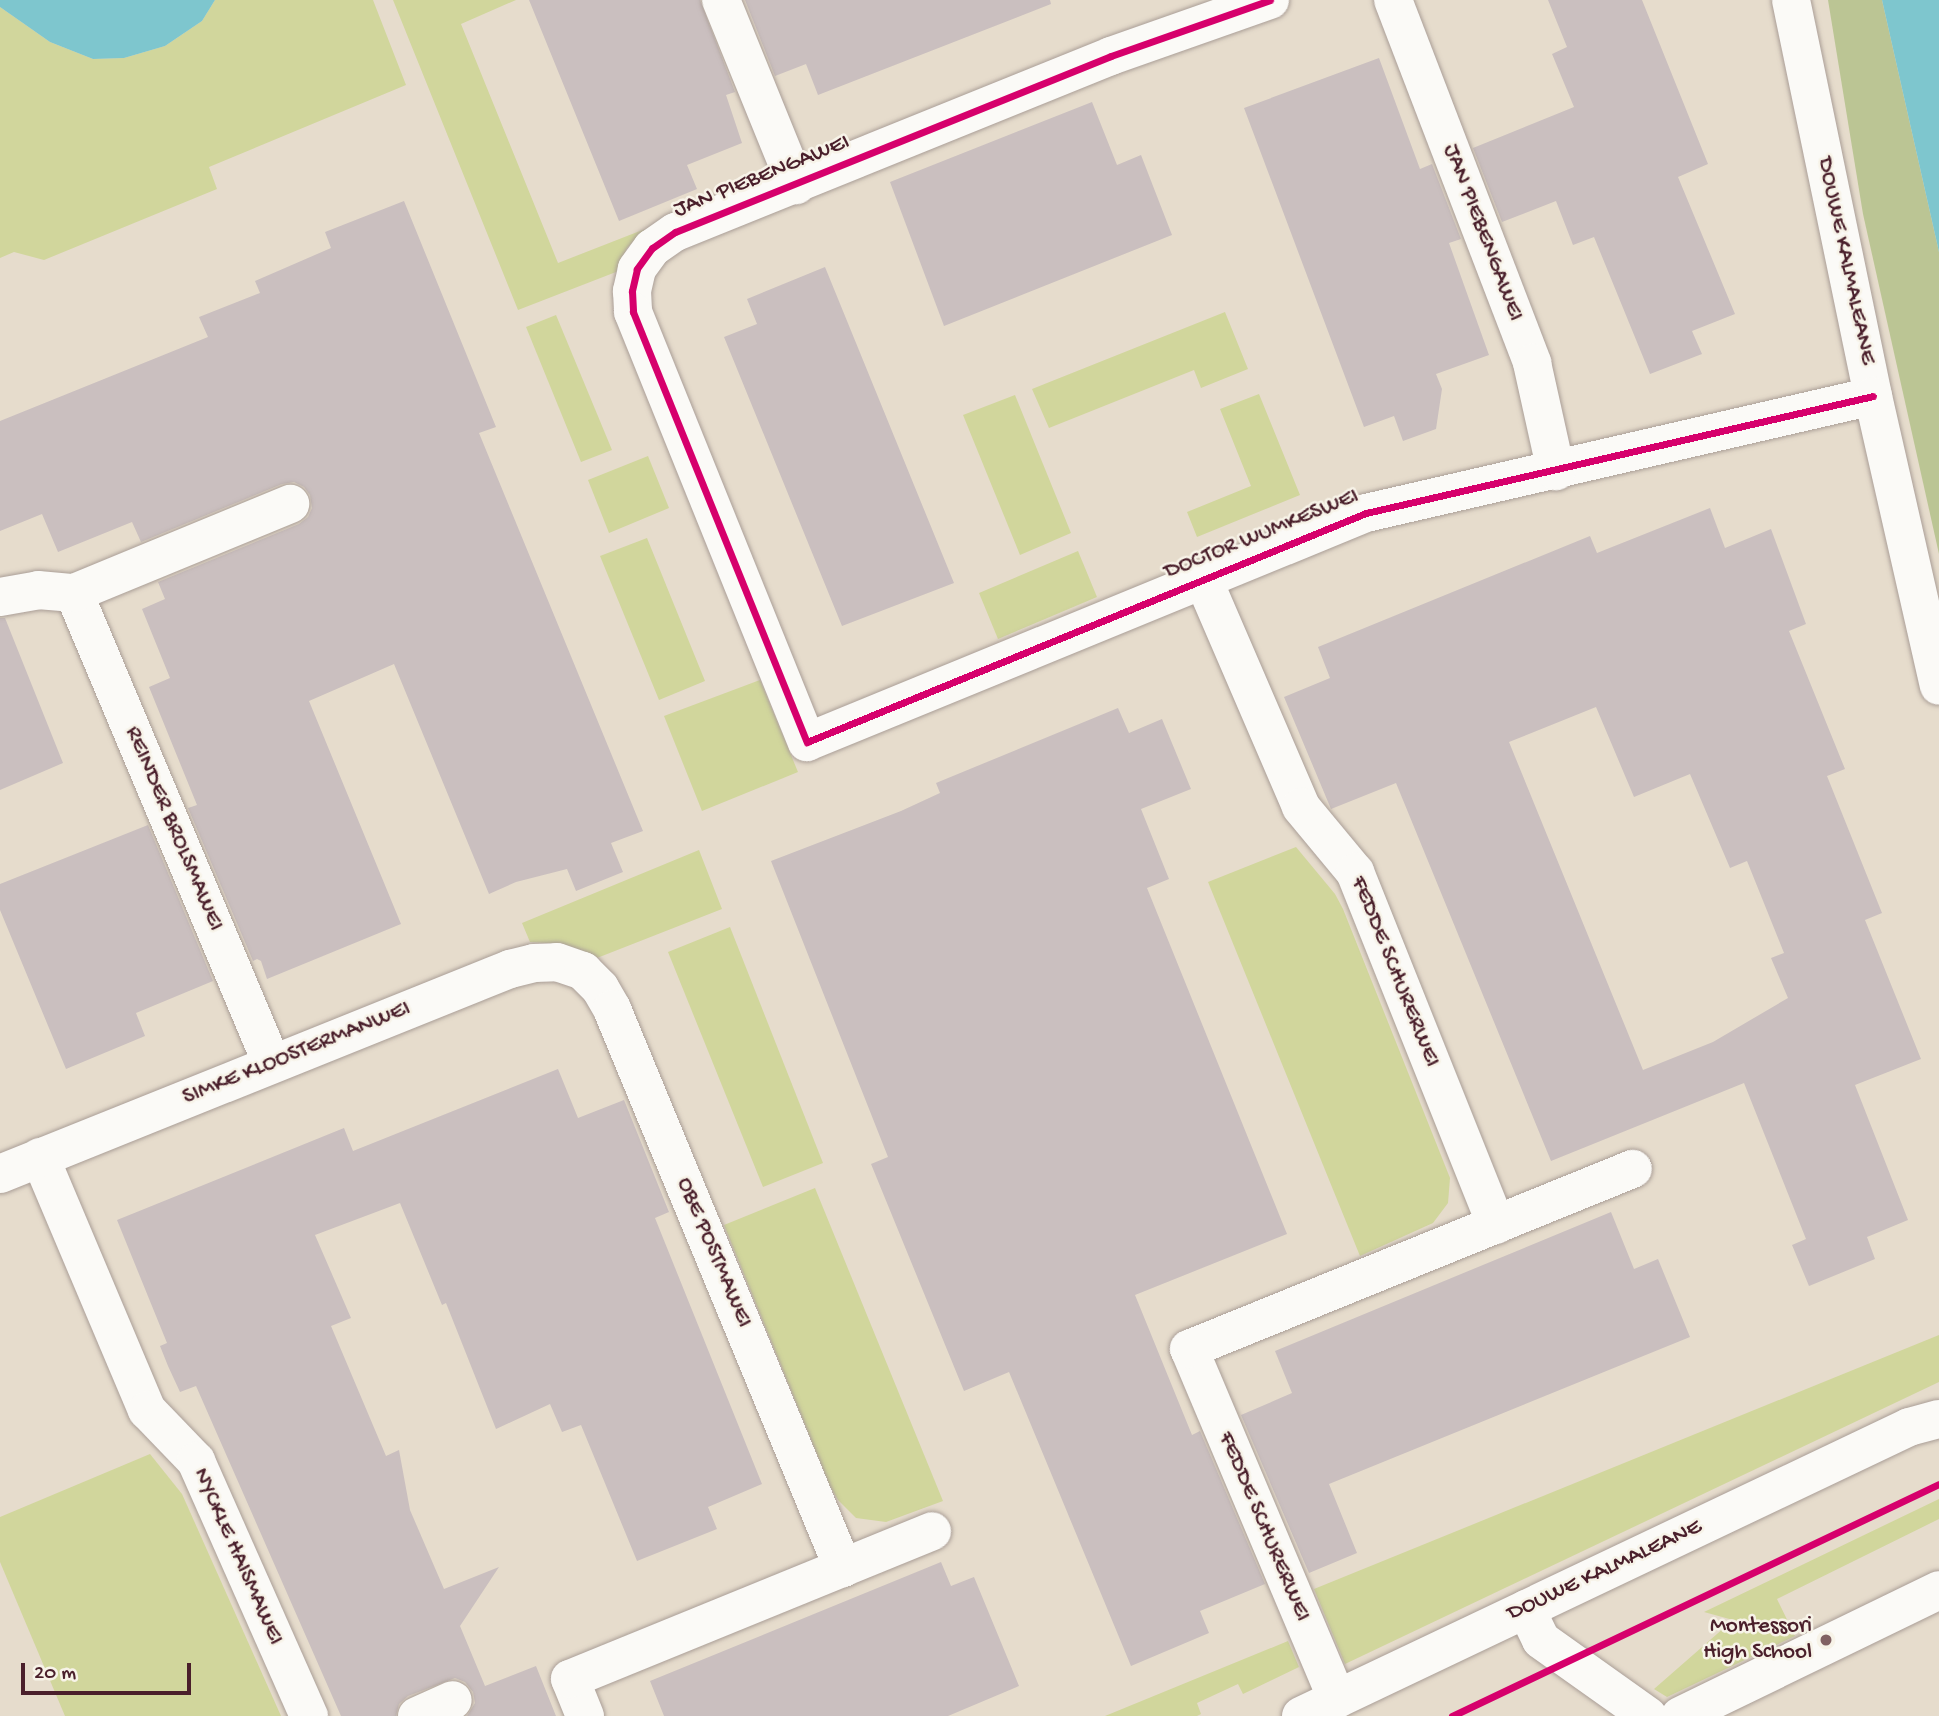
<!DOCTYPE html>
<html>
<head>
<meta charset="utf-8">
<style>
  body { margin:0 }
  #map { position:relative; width:1939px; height:1716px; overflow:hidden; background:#e6dccc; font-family:"Gochi Hand",sans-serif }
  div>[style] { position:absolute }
  .green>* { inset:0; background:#d1d69c }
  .forest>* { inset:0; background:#bbc594 }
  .water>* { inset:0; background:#7ec6ce }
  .building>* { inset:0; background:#cabfbf }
  .roads { filter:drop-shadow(0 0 2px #aa9e97) drop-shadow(0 0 2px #aa9e97) }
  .minor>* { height:38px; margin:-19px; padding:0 19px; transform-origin:19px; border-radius:19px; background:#fbfaf7 }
  .cycleway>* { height:7px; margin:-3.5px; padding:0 3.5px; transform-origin:3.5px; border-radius:3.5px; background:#d6006c }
  .dots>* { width:19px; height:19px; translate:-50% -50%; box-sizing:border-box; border:4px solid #f7f3e8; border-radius:50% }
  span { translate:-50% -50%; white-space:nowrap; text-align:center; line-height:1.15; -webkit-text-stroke:5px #f7f3e8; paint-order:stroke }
  .street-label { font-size:23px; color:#4a1f2b }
  .poi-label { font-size:23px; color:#4a1f2b }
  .right { translate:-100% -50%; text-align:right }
  .scale { position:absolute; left:21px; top:1663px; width:170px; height:32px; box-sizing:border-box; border:4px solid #4a1f2b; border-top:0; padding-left:9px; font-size:21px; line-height:24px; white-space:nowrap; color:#4a1f2b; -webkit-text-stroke:5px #f7f3e8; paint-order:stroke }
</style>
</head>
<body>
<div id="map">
  <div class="green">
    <div style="clip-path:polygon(215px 0,373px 0,406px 85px,209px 167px,217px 189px,44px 260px,14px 252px,0 258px,0 7px,50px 42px,93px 59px,124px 58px,165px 46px,202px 21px)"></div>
    <div style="clip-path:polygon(393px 0,516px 0,461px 24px,558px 263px,645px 229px,627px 248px,616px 272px,518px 310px)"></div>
    <div style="clip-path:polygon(1225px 312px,1248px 369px,1201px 388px,1194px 370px,1049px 428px,1032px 389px)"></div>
    <div style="clip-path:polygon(556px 315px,612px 450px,581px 462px,526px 327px)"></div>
    <div style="clip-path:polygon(1259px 394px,1300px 495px,1197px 537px,1187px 512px,1251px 486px,1220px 409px)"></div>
    <div style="clip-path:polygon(1015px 395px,1071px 533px,1020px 555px,963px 415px)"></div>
    <div style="clip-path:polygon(648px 456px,669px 508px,609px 533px,588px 480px)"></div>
    <div style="clip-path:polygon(647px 538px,705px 681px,659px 700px,600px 556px)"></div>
    <div style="clip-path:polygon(1078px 551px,1097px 597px,998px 639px,979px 593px)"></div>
    <div style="clip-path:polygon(760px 680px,798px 772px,702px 811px,664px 716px)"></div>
    <div style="clip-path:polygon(1296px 847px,1335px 894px,1343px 909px,1450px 1178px,1448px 1203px,1433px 1223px,1360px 1256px,1208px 882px)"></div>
    <div style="clip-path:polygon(699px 850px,722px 909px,597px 958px,563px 944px,530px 942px,522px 923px)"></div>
    <div style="clip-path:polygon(730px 927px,823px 1163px,763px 1187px,668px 952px)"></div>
    <div style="clip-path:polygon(815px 1188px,943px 1501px,886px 1522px,856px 1518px,838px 1500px,830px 1486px,724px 1225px)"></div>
    <div style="clip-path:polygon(1939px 1335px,1939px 1382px,1345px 1664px,1314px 1589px)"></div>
    <div style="clip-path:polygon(150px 1454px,182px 1494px,281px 1716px,65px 1716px,0 1562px,0 1517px)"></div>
    <div style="clip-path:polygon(1939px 1499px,1939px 1519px,1777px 1599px,1795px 1636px,1667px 1697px,1654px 1689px,1733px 1620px,1704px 1612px)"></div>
    <div style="clip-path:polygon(1288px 1641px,1299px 1667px,1243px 1694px,1238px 1684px,1197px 1703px,1201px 1714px,1197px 1716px,1105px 1716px)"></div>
  </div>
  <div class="forest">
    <div style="clip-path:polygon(1828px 0,1882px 0,1939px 252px,1939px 554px,1863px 214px)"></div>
  </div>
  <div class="water">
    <div style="clip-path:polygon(0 0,215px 0,202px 21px,165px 46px,124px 58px,93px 59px,50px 42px,0 7px)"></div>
    <div style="clip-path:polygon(1882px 0,1939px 0,1939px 252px)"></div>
  </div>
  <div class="building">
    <div style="clip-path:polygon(529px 0,700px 0,735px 92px,726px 95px,742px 143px,687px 165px,697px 189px,619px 221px)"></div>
    <div style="clip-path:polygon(745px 0,1050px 0,1051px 4px,818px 95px,806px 64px,775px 76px)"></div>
    <div style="clip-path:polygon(1548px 0,1642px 0,1708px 164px,1678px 177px,1735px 314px,1692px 331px,1702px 354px,1650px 374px,1594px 237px,1573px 245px,1556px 201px,1502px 222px,1473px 148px,1574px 107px,1552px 54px,1567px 47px)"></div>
    <div style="clip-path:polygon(1379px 58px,1420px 169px,1432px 164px,1461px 239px,1449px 243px,1489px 355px,1436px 374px,1442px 389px,1436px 429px,1403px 441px,1394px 416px,1364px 427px,1244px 108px)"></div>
    <div style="clip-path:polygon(1092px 102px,1117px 165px,1141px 155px,1172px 235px,944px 326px,890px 182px)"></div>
    <div style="clip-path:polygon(404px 201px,496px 427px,479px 433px,643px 831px,611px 843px,623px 872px,576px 891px,567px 869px,516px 882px,489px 894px,394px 664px,309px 701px,401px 924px,267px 979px,261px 961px,257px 959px,253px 961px,188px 808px,197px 805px,149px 687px,170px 678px,142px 609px,165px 599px,158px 582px,299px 524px,308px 517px,312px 508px,310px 495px,304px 487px,294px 482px,282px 484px,141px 542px,132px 522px,58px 552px,42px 514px,0 531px,0 421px,208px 337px,199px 317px,260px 293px,255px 281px,331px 248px,325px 232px)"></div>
    <div style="clip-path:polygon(825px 267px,954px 583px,842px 626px,724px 337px,757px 324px,747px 299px)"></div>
    <div style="clip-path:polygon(evenodd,1710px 508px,1725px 548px,1771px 529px,1806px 624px,1789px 631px,1845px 769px,1827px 776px,1882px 913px,1865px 920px,1921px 1059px,1855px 1085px,1908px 1220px,1867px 1237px,1875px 1259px,1809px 1286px,1792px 1245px,1806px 1239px,1744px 1083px,1551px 1161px,1396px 783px,1331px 809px,1284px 697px,1330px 678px,1318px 647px,1590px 536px,1597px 553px,1710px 508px,1596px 707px,1634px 797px,1690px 774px,1730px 868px,1747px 861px,1784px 953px,1771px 958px,1788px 998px,1713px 1042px,1643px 1070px,1509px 742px,1596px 707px)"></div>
    <div style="clip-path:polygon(0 618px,5px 618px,63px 763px,0 790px)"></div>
    <div style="clip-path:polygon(1118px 708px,1129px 733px,1162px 719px,1191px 789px,1141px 809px,1169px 879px,1147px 888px,1287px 1234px,1135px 1295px,1192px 1435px,1200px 1431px,1265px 1584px,1200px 1611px,1209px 1633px,1131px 1666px,1009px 1372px,964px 1391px,871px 1164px,888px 1157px,771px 861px,901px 811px,940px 793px,936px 783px)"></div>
    <div style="clip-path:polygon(148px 825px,213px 981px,136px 1013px,145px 1036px,66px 1069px,0 910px,0 884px)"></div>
    <div style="clip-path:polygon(558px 1069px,578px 1118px,624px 1100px,669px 1212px,655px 1218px,762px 1484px,708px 1507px,717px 1529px,637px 1561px,581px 1425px,562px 1432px,550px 1404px,496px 1429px,446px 1303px,442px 1305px,400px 1203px,315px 1235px,351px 1318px,331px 1326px,386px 1456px,399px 1450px,410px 1510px,444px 1589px,499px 1567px,460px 1626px,485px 1686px,536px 1666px,556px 1716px,467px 1716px,475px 1703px,473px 1692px,465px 1682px,455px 1678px,408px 1696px,399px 1704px,396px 1716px,341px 1716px,196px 1386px,180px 1392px,168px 1366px,160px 1346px,167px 1343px,117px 1220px,344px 1128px,353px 1151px)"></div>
    <div style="clip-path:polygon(1611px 1212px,1634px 1269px,1658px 1259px,1690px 1337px,1329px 1484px,1357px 1553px,1309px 1573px,1241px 1415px,1292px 1393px,1275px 1351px)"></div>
    <div style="clip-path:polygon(941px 1562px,951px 1586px,974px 1577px,1019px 1686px,948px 1716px,664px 1716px,650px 1681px)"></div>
  </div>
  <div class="roads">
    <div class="minor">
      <div style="left:721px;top:0;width:200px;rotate:67.9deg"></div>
      <div style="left:1270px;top:0;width:169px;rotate:160.6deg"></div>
      <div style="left:1111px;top:56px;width:470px;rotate:158deg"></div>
      <div style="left:675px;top:232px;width:28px;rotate:145deg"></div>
      <div style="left:652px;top:248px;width:26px;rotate:126deg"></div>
      <div style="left:637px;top:269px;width:23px;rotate:103deg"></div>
      <div style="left:632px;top:291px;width:21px;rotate:87deg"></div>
      <div style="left:633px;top:312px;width:464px;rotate:68deg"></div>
      <div style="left:807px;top:742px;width:604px;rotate:-22.28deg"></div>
      <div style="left:1366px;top:513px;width:520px;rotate:-12.99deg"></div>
      <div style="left:1393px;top:0;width:389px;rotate:69deg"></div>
      <div style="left:1532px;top:363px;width:111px;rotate:77.5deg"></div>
      <div style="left:1791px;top:0;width:404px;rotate:78.3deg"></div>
      <div style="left:1873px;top:396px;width:297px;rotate:77.2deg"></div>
      <div style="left:1203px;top:579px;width:248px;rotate:66.7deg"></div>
      <div style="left:1301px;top:807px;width:85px;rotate:50.3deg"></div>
      <div style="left:1355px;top:872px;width:380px;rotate:68.2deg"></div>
      <div style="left:74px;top:593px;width:511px;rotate:67.2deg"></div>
      <div style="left:0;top:597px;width:39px;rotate:-10deg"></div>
      <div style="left:38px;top:590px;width:36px;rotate:5deg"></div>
      <div style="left:74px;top:593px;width:234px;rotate:-22.4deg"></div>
      <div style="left:40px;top:1157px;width:275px;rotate:67.1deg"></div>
      <div style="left:147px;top:1410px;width:71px;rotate:46.1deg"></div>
      <div style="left:196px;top:1461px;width:279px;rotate:66.1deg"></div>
      <div style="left:0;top:1174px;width:550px;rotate:-21.9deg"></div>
      <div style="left:510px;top:969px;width:25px;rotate:-14deg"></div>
      <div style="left:534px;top:963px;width:23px;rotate:-2deg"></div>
      <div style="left:557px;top:962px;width:28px;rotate:19deg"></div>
      <div style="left:583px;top:971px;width:24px;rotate:45deg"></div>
      <div style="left:600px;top:988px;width:24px;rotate:60deg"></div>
      <div style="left:612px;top:1009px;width:605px;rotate:67.55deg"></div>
      <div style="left:1526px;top:1609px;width:34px;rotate:64deg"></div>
      <div style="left:1541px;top:1640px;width:131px;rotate:35.4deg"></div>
      <div style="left:1337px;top:1699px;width:380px;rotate:-112.9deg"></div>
      <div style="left:1189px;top:1349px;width:479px;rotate:-22.1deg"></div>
      <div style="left:417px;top:1716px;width:39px;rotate:-24deg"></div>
      <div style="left:585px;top:1716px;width:40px;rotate:-112deg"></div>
      <div style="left:570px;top:1679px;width:391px;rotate:-22.2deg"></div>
      <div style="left:1301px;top:1716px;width:673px;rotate:-25.42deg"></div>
      <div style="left:1909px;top:1427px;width:31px;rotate:-15deg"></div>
      <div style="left:1680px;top:1716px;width:288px;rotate:-25.9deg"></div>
    </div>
  </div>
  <div class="cycleway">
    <div style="left:1270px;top:0;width:169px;rotate:160.6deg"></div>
    <div style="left:1111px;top:56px;width:470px;rotate:158deg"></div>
    <div style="left:675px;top:232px;width:28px;rotate:145deg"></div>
    <div style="left:652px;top:248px;width:26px;rotate:126deg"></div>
    <div style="left:637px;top:269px;width:23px;rotate:103deg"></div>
    <div style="left:632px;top:291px;width:21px;rotate:87deg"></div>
    <div style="left:633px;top:312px;width:464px;rotate:68deg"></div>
    <div style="left:807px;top:742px;width:604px;rotate:-22.28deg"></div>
    <div style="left:1366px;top:513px;width:520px;rotate:-12.99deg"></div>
    <div style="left:1452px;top:1716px;width:539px;rotate:-25.47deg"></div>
  </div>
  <div class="dots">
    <div style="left:1826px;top:1640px;background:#816163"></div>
  </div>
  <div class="street-label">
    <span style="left:762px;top:177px;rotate:-22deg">JAN PIEBENGAWEI</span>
    <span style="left:1482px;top:233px;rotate:69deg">JAN PIEBENGAWEI</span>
    <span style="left:1845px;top:261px;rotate:78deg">DOUWE KALMALEANE</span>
    <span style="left:1262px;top:535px;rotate:-22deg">DOCTOR WUMKESWEI</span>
    <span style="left:173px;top:829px;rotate:67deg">REINDER BROLSMAWEI</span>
    <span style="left:1394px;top:972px;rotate:68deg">FEDDE SCHURERWEI</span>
    <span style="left:297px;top:1054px;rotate:-22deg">SIMKE KLOOSTERMANWEI</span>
    <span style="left:713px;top:1253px;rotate:67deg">OBE POSTMAWEI</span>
    <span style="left:1263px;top:1527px;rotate:67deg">FEDDE SCHURERWEI</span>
    <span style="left:237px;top:1557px;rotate:66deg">NYCKLE HAISMAWEI</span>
    <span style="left:1605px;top:1571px;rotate:-25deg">DOUWE KALMALEANE</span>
  </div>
  <div class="poi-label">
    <span class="right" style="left:1812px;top:1640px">Montessori<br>High School</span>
  </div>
  <div class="scale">20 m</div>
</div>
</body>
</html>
